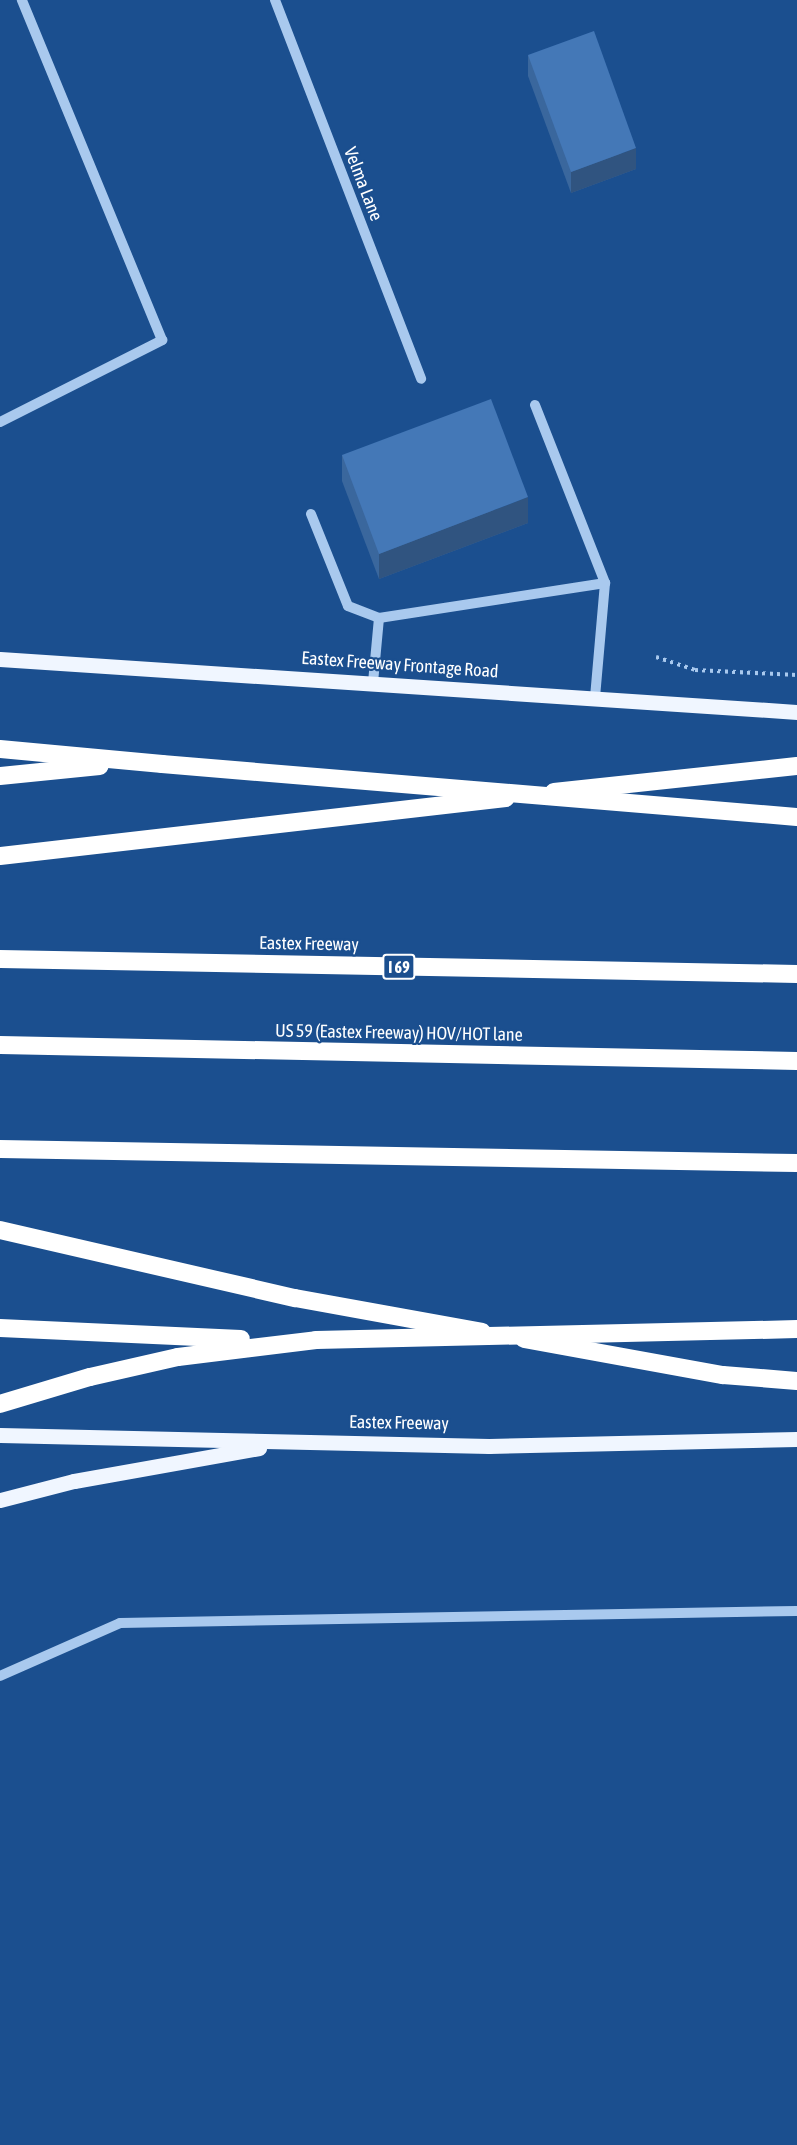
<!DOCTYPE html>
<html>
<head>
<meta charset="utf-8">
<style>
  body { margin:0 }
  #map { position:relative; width:797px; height:2145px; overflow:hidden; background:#1b4f8f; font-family:"Asap Condensed",sans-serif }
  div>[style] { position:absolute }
  .path>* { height:4px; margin-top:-2px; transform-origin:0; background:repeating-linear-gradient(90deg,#a9c9ee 0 3px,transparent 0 7.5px) }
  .minor>* { height:10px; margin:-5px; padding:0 5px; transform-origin:5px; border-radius:5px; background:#a9c9ee }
  .major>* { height:15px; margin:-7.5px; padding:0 7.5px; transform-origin:7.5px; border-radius:7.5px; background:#f0f6ff }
  .highway>* { height:18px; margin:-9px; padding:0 9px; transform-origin:9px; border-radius:9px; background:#fff }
  .highway-bridge>* { height:18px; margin:-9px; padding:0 9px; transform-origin:9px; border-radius:9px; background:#fff }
  .wall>* { inset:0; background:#3a679d }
  .shaded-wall>* { inset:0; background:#305480 }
  .building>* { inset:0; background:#4478b7 }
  span { translate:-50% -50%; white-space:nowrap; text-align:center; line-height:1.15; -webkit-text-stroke:4.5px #1b4f8f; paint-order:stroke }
  .shield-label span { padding:2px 4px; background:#1b4f8f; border:2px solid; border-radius:4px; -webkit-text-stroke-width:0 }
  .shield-label { font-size:16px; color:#fff; font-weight:700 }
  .street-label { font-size:18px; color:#fff }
</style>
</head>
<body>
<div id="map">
  <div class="path">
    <div style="left:656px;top:657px;width:41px;rotate:18.4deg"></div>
    <div style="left:695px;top:670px;width:102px;rotate:2.8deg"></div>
  </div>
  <div class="minor">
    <div style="left:275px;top:0;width:406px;rotate:68.9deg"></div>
    <div style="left:535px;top:405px;width:191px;rotate:68.5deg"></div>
    <div style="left:605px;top:583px;width:115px;rotate:95deg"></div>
    <div style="left:0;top:422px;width:182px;rotate:-26.8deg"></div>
    <div style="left:162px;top:340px;width:368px;rotate:-112.4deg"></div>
    <div style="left:311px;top:514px;width:99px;rotate:68.1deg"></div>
    <div style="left:348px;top:606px;width:33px;rotate:21deg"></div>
    <div style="left:379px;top:618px;width:65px;rotate:95.3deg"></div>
    <div style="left:379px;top:618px;width:229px;rotate:-8.8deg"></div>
    <div style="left:0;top:1676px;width:131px;rotate:-23.8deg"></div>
    <div style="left:120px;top:1623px;width:677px;rotate:-1.02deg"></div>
  </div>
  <div class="major">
    <div style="left:0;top:659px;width:799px;rotate:3.8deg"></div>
    <div style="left:0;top:1435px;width:489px;rotate:1.3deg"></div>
    <div style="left:489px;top:1446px;width:308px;rotate:-1.3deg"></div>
    <div style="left:0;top:1500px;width:76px;rotate:-14.4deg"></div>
    <div style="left:74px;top:1481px;width:188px;rotate:-10.1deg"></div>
  </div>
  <div class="highway">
    <div style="left:0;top:749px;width:163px;rotate:5.3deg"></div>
    <div style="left:0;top:776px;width:100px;rotate:-5.7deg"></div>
    <div style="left:554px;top:792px;width:244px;rotate:-6.1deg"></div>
    <div style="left:0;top:856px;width:509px;rotate:-6.54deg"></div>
    <div style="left:0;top:959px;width:797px;rotate:1.08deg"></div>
    <div style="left:0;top:1045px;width:797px;rotate:1.15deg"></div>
    <div style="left:0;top:1149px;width:797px;rotate:1.01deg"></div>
    <div style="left:0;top:1230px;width:303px;rotate:13deg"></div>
    <div style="left:295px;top:1298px;width:190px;rotate:10.3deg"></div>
    <div style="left:0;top:1328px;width:241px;rotate:2.6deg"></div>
    <div style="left:524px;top:1339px;width:202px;rotate:10.3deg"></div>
    <div style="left:723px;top:1375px;width:74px;rotate:4.6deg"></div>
    <div style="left:0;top:1404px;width:94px;rotate:-16.7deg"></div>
    <div style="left:90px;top:1377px;width:90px;rotate:-12.8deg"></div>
    <div style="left:178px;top:1357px;width:139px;rotate:-7deg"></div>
  </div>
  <div class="highway-bridge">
    <div style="left:162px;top:764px;width:637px;rotate:4.77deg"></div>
    <div style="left:316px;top:1340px;width:481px;rotate:-1.3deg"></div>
  </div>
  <div class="wall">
    <div style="clip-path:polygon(528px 55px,636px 169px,571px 193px,528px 76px)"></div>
    <div style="clip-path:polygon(342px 455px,528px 523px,379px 579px,342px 481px)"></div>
  </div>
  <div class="shaded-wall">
    <div style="clip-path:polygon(636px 148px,636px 169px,571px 193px,571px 172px)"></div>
    <div style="clip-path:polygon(528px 497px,528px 523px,379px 579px,379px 554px)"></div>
  </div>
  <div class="building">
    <div style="clip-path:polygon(594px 31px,636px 148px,571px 172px,528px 55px)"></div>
    <div style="clip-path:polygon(491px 399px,528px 497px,379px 554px,342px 455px)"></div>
  </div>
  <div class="shield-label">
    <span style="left:399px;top:967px">I 69</span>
  </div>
  <div class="street-label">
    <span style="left:363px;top:184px;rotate:69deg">Velma Lane</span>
    <span style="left:400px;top:665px;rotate:4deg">Eastex Freeway Frontage Road</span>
    <span style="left:309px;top:944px;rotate:1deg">Eastex Freeway</span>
    <span style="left:399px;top:1033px;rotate:1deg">US 59 (Eastex Freeway) HOV/HOT lane</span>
    <span style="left:399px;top:1423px;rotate:1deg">Eastex Freeway</span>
  </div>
</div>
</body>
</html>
